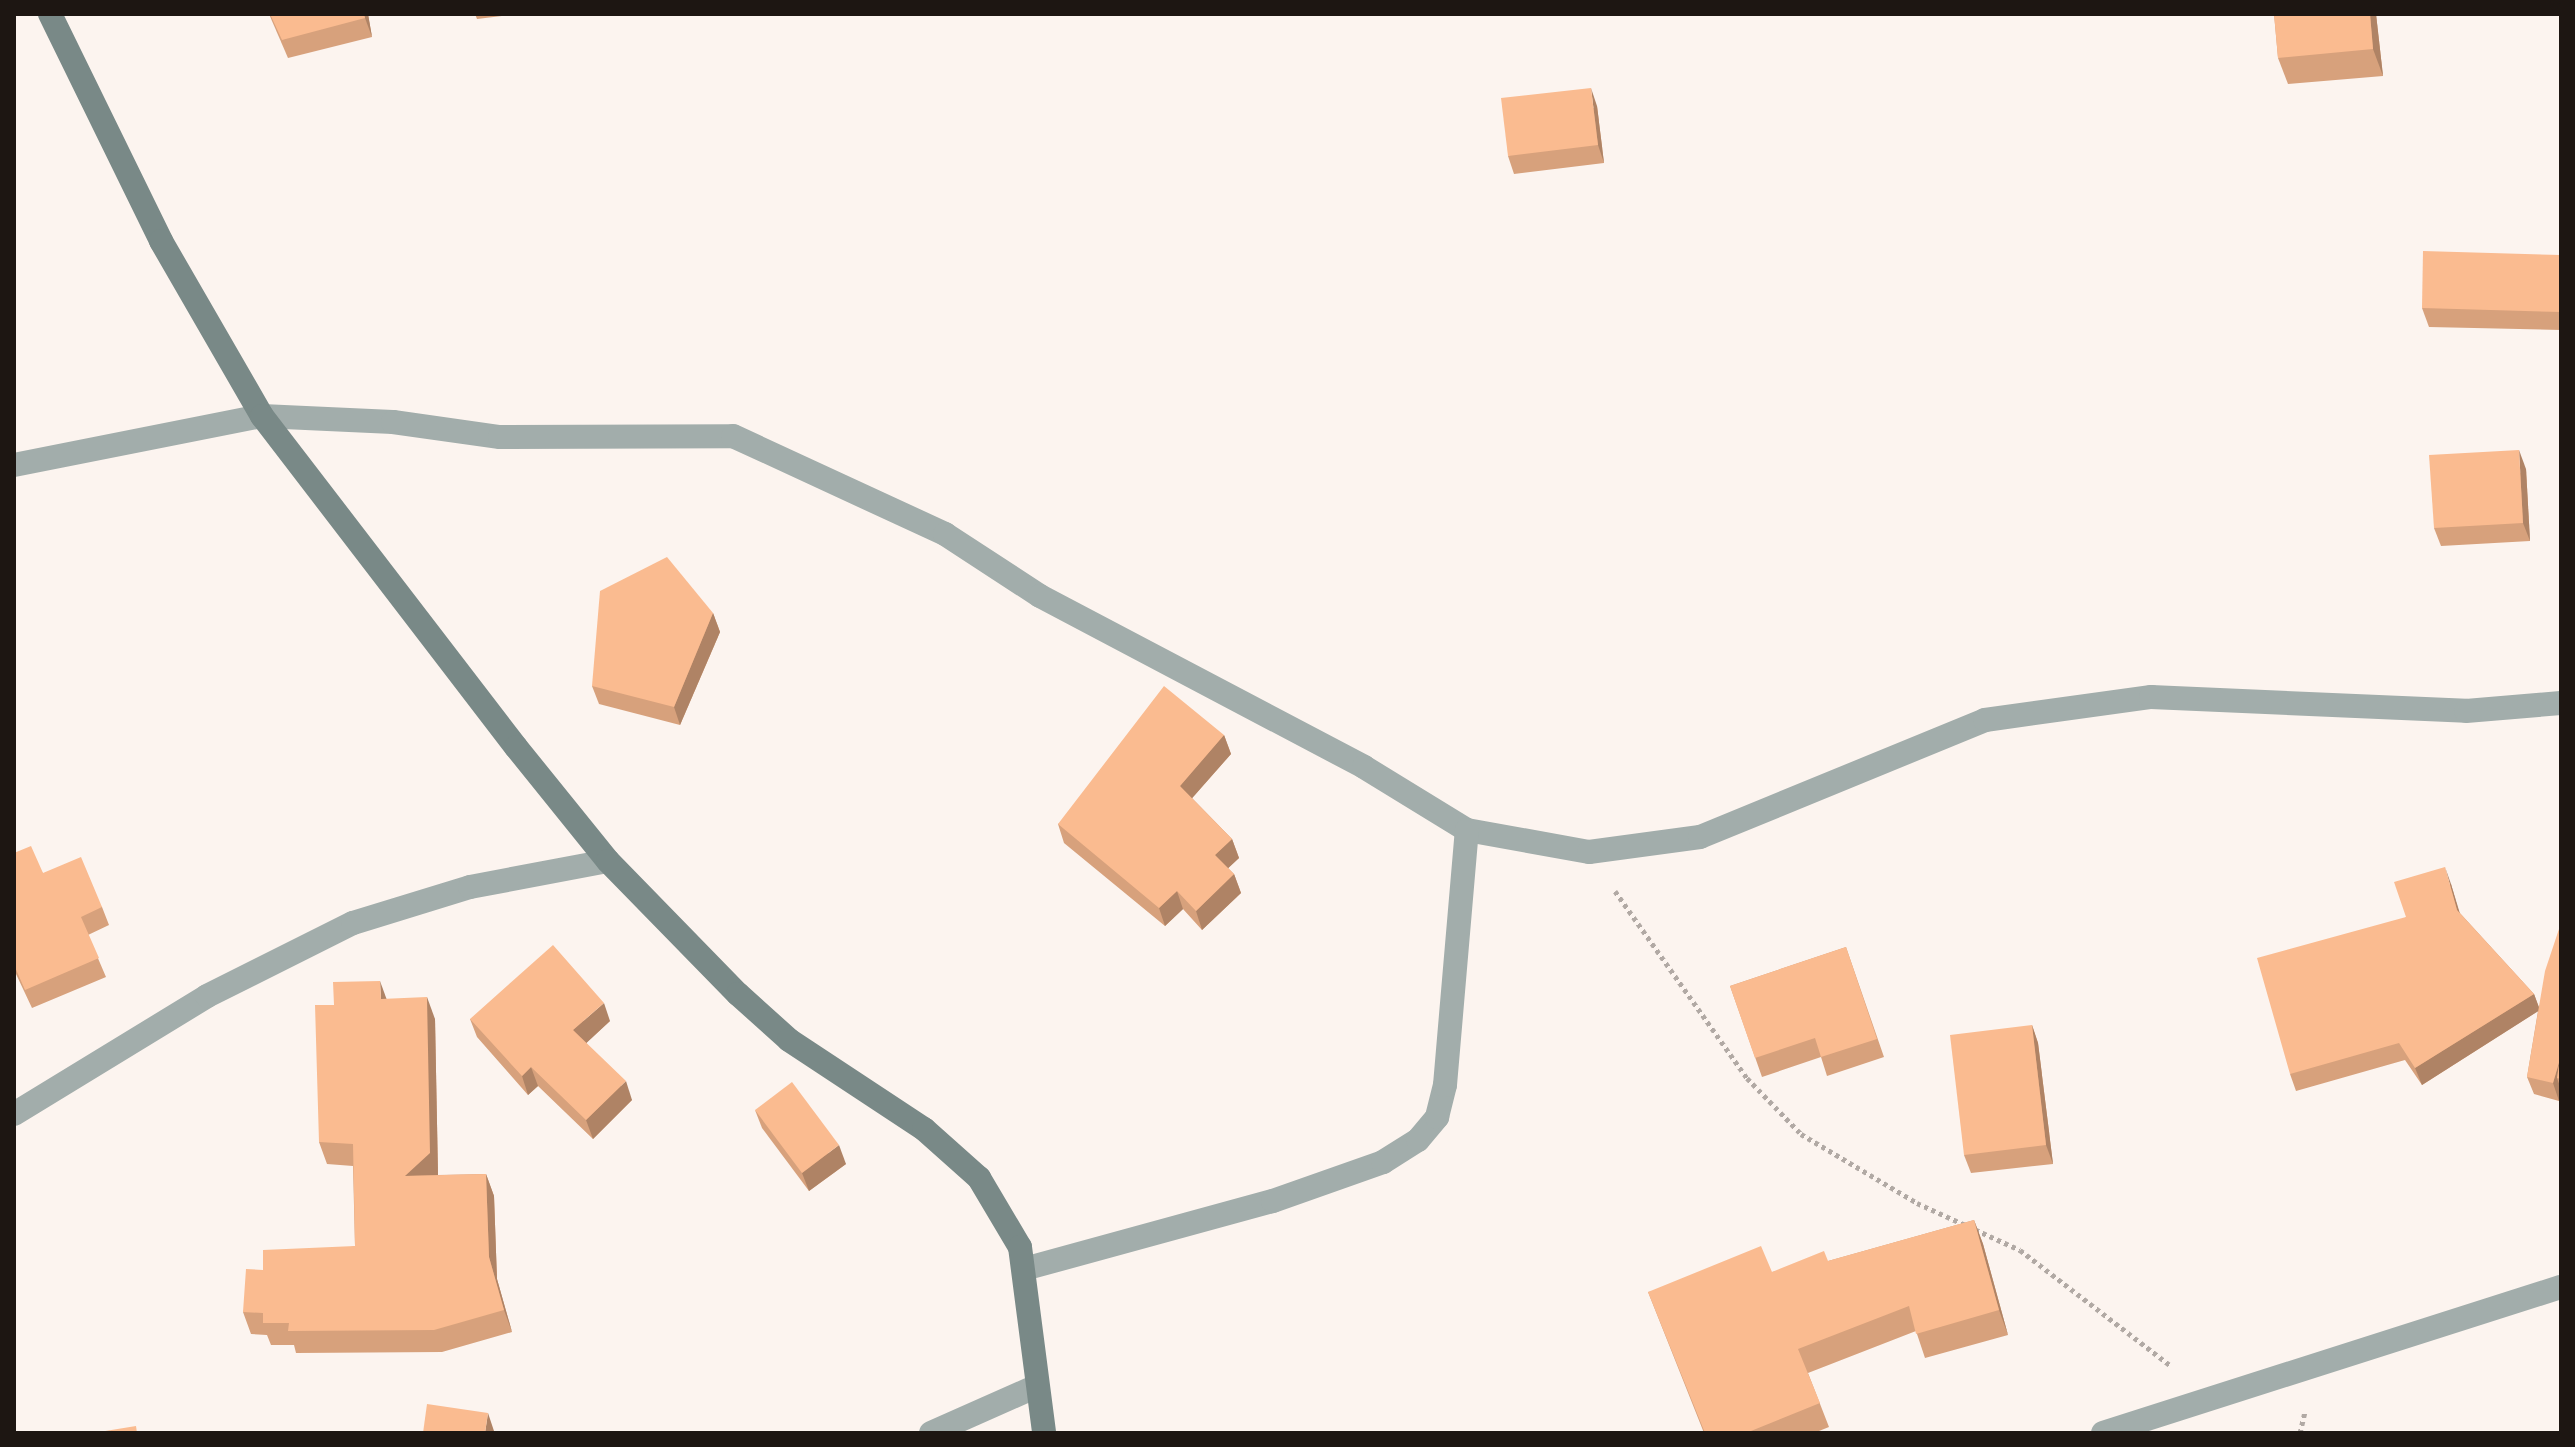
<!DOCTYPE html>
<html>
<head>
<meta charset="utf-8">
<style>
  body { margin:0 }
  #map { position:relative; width:2575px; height:1447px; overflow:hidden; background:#fcf4ef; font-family:Raleway,sans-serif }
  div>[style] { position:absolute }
  .path>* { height:5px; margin-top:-2.5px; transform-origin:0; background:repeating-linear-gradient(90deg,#b1a9a4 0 4px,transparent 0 8px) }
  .street>* { height:24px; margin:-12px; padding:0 12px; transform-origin:12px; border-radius:12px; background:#a2adab }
  .secondary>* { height:24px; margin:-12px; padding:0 12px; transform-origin:12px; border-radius:12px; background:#798987 }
  .wall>* { inset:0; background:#d7a17c }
  .shaded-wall>* { inset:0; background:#af8365 }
  .building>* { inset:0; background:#fabb90 }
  span { translate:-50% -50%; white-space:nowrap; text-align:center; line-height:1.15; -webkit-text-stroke:7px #fff; paint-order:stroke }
  .frame { position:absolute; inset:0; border:16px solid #1d1612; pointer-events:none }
</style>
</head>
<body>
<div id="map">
  <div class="path">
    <div style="left:1615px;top:891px;width:229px;rotate:54.8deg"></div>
    <div style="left:1747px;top:1078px;width:78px;rotate:46deg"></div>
    <div style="left:1801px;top:1134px;width:135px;rotate:30.7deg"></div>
    <div style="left:1917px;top:1203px;width:113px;rotate:24.5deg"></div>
    <div style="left:2020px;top:1250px;width:190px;rotate:37.5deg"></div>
    <div style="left:2300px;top:1433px;width:23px;rotate:-77deg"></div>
  </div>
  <div class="street">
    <div style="left:14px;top:465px;width:253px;rotate:-11.2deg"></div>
    <div style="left:262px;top:416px;width:131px;rotate:2.6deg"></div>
    <div style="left:393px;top:422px;width:108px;rotate:8deg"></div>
    <div style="left:500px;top:437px;width:233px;rotate:-0.2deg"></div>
    <div style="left:733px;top:436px;width:234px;rotate:24.8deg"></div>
    <div style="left:945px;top:534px;width:113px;rotate:33.1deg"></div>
    <div style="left:1040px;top:596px;width:366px;rotate:27.8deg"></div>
    <div style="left:1364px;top:767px;width:121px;rotate:31.5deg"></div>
    <div style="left:1467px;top:830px;width:124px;rotate:10.2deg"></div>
    <div style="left:1589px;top:852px;width:112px;rotate:-7.7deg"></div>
    <div style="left:1700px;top:837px;width:308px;rotate:-22.3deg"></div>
    <div style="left:1985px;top:720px;width:168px;rotate:-7.9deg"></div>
    <div style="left:2151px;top:697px;width:315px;rotate:2.5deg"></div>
    <div style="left:2466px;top:711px;width:95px;rotate:-4.8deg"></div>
    <div style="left:14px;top:1114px;width:226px;rotate:-31.4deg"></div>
    <div style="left:207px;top:996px;width:163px;rotate:-26.6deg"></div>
    <div style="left:353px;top:923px;width:122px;rotate:-17.1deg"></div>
    <div style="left:470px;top:887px;width:140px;rotate:-10.7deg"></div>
    <div style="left:1024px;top:1269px;width:258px;rotate:-15.3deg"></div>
    <div style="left:1273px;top:1201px;width:117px;rotate:-19.5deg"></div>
    <div style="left:1383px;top:1162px;width:41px;rotate:-32.2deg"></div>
    <div style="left:1418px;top:1140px;width:30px;rotate:-50deg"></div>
    <div style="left:1437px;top:1117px;width:33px;rotate:-76deg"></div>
    <div style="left:1445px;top:1085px;width:256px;rotate:-85.1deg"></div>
    <div style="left:931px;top:1433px;width:114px;rotate:-23.9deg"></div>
    <div style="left:2103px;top:1433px;width:481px;rotate:-17.7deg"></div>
  </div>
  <div class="secondary">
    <div style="left:50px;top:14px;width:253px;rotate:63.9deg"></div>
    <div style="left:161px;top:241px;width:202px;rotate:60deg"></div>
    <div style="left:262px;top:416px;width:417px;rotate:52.5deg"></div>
    <div style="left:516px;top:747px;width:146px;rotate:51.1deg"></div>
    <div style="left:608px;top:861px;width:186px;rotate:45.7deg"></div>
    <div style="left:738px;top:994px;width:69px;rotate:42deg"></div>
    <div style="left:789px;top:1040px;width:162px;rotate:33.4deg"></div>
    <div style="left:924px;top:1129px;width:74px;rotate:41.7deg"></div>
    <div style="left:979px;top:1178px;width:80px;rotate:59.3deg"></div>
    <div style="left:1020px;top:1247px;width:188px;rotate:82.6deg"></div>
  </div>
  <div class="wall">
    <div style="clip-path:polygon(269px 14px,368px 14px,372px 37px,288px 58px)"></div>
    <div style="clip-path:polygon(475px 14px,517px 14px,477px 19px)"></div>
    <div style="clip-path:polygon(2274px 14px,2376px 14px,2383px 76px,2288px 84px,2278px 58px)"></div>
    <div style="clip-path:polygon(1597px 106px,1604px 163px,1514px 174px,1508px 156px)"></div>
    <div style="clip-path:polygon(2561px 255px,2561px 330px,2429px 327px,2422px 308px)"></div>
    <div style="clip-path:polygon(2526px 469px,2530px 541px,2441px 546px,2434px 528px)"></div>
    <div style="clip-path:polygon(713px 613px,720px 632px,680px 725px,599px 704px,592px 686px)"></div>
    <div style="clip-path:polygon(1224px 735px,1231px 754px,1192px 798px,1232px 839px,1239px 858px,1228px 868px,1234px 874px,1241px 893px,1202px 930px,1183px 909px,1165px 926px,1064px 843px,1058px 824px)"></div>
    <div style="clip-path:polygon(14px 853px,43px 873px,102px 907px,109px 925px,88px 935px,106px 977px,32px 1008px,16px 974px,14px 975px)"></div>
    <div style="clip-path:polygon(2451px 884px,2459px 912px,2534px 994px,2539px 1008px,2561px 923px,2561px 1094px,2559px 1101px,2534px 1094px,2527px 1077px,2538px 1011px,2422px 1085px,2405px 1060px,2296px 1091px,2290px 1074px,2406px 917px)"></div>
    <div style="clip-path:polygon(1846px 947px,1884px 1057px,1827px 1076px,1821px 1057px,1762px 1077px,1730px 986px)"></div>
    <div style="clip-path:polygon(387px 999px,435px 1019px,438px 1175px,486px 1174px,494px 1196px,497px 1279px,512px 1332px,442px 1352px,296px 1353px,294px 1345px,271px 1345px,267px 1335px,251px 1334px,243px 1312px,263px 1270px,355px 1246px,353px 1166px,327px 1164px,319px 1142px,334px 1005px)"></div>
    <div style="clip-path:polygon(470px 1019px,610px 1021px,586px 1043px,632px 1100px,593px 1139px,538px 1086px,528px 1095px,477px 1037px)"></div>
    <div style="clip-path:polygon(2032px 1025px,2038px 1043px,2053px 1164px,1971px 1173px,1964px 1155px)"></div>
    <div style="clip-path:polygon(755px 1110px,846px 1164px,809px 1191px,762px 1128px)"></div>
    <div style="clip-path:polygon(1974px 1220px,1983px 1244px,2008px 1335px,1925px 1358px,1916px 1331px,1808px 1373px,1829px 1427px,1814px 1433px,1704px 1433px,1648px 1292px,1772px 1272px,1828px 1261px)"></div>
  </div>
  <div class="shaded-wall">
    <div style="clip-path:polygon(364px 14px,368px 14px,372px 37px,365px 18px)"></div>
    <div style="clip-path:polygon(2370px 14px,2376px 14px,2383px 76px,2373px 49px)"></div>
    <div style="clip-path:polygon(1591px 88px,1597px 106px,1604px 163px,1598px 145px)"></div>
    <div style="clip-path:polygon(2519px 450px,2526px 469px,2530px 541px,2523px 523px)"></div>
    <div style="clip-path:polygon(713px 613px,720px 632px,680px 725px,674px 707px)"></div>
    <div style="clip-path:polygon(1224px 735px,1231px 754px,1187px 804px,1180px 786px)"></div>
    <div style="clip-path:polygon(1232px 839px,1239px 858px,1222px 874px,1215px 855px)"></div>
    <div style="clip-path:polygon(2445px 867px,2451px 884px,2464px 927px,2457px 910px)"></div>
    <div style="clip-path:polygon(1234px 874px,1241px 893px,1202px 930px,1196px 911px)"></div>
    <div style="clip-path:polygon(1177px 891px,1183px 909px,1165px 926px,1159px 908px)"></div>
    <div style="clip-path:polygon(380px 981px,388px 1003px,381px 999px)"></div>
    <div style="clip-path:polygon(2534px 994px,2540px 1010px,2422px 1085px,2415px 1068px)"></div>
    <div style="clip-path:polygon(427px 997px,435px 1019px,438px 1175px,405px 1176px)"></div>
    <div style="clip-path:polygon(604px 1003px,610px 1021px,580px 1049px,573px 1030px)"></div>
    <div style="clip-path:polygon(2032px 1025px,2038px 1043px,2053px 1164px,2046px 1145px)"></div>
    <div style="clip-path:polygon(2560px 1059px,2557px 1078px,2561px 1089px,2559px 1101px,2553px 1083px)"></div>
    <div style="clip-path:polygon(531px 1067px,538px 1086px,528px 1095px,522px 1076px)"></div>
    <div style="clip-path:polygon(626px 1081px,632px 1100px,593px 1139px,586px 1120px)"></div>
    <div style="clip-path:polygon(839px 1145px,846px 1164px,809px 1191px,802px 1173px)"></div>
    <div style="clip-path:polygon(486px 1174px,494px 1196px,497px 1279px,512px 1332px,504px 1310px,489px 1257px)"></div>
    <div style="clip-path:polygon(1974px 1220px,1983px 1244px,2008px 1335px,1999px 1310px)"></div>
    <div style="clip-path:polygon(488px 1413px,494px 1431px,494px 1433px,485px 1433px)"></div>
  </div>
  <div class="building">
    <div style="clip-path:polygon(270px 14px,364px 14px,365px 18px,282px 40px)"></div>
    <div style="clip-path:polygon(2274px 14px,2370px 14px,2373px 49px,2278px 58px)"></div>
    <div style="clip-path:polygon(1591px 88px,1598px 145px,1508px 156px,1501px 98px)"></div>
    <div style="clip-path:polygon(2423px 251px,2561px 255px,2561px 312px,2422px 308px)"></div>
    <div style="clip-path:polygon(2519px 450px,2523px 523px,2434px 528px,2429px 455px)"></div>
    <div style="clip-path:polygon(667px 557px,713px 613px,674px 707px,592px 686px,600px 591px)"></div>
    <div style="clip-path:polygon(1164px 686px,1224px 735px,1180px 786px,1232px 839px,1215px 855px,1234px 874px,1196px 911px,1177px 891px,1159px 908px,1058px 824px)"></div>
    <div style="clip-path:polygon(31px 846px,43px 873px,81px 857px,102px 907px,81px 917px,99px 958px,25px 990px,14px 965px,14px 853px)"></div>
    <div style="clip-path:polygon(2445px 867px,2457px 910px,2534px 994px,2415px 1068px,2399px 1043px,2290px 1074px,2257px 958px,2406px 917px,2394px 882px)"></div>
    <div style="clip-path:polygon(2561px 923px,2561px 1079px,2557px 1078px,2560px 1059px,2553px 1083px,2527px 1077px,2545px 971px)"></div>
    <div style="clip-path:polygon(553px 945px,604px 1003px,573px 1030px,626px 1081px,586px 1120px,531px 1067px,522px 1076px,470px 1019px)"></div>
    <div style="clip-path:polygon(1846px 947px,1877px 1039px,1821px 1057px,1815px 1038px,1755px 1058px,1730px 986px)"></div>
    <div style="clip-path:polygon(380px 981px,381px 999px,427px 997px,430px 1153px,405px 1176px,486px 1174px,489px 1257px,504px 1310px,434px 1330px,288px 1331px,289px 1323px,263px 1323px,263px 1313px,243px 1312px,246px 1269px,263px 1270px,263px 1250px,355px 1246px,353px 1144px,319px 1142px,315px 1005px,334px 1005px,333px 982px)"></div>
    <div style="clip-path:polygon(2032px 1025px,2046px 1145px,1964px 1155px,1950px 1035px)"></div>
    <div style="clip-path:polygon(792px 1082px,839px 1145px,802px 1173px,755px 1110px)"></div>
    <div style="clip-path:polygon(1974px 1220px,1999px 1310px,1916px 1334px,1909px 1306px,1798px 1349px,1820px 1403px,1746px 1433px,1705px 1433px,1648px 1292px,1761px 1246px,1772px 1272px,1824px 1251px,1828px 1261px)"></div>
    <div style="clip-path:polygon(427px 1404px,488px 1413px,485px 1433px,423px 1433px)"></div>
    <div style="clip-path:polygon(136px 1426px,137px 1433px,93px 1433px)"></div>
  </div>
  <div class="frame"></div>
</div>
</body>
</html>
